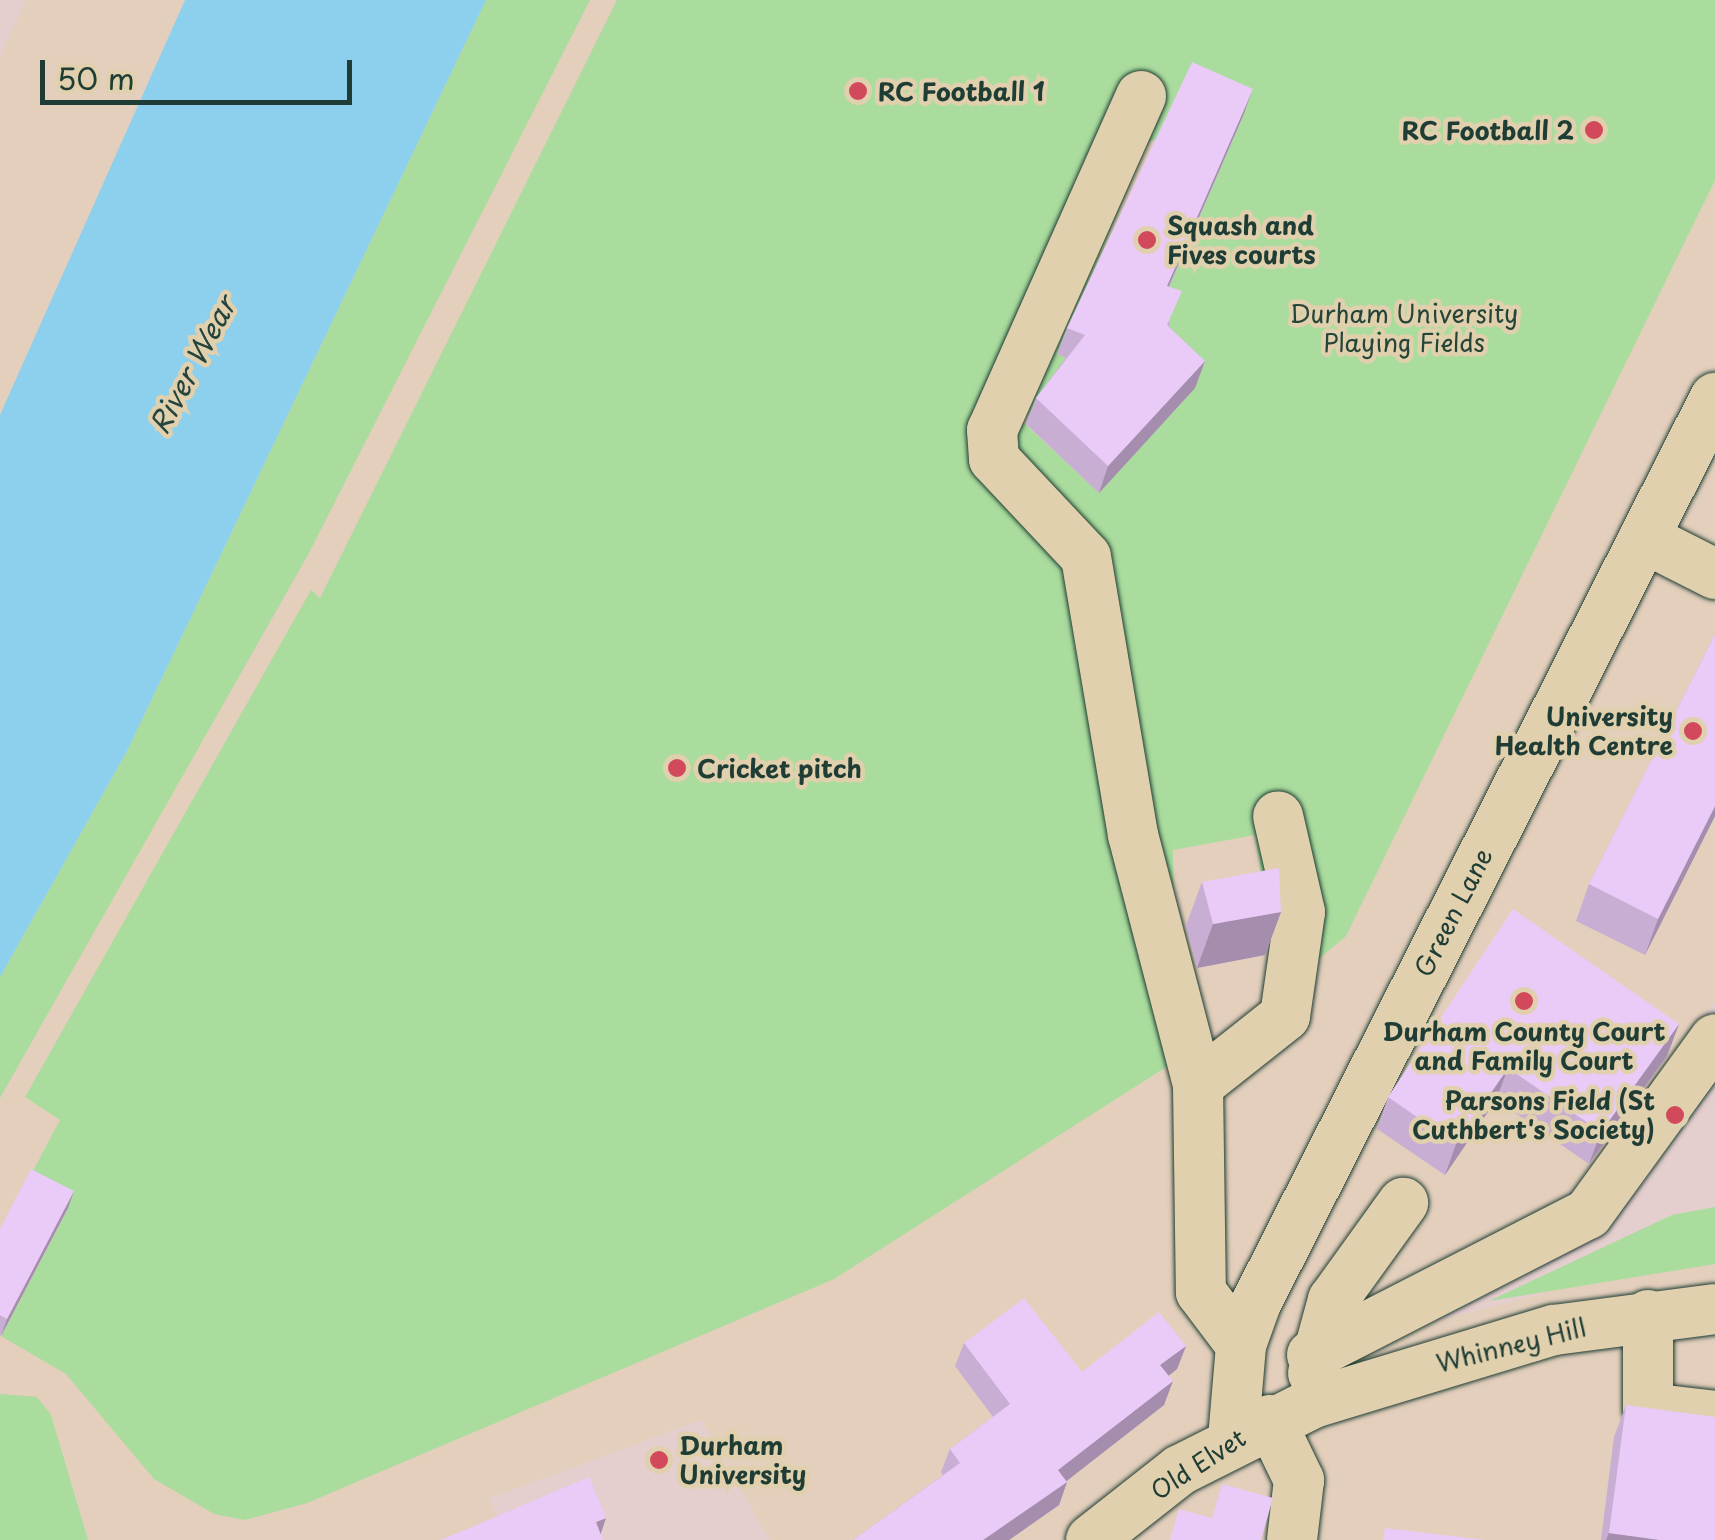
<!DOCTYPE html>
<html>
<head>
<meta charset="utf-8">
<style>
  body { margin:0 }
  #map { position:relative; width:1715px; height:1540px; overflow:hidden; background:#e3cfbc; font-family:"Playpen Sans",sans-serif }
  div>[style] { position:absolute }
  .built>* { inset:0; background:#e5cece }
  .green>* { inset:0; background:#a9dc9d }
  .water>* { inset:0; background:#8cd0ed }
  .roads { filter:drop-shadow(0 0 2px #1f3d34) drop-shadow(0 0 2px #1f3d34) }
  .minor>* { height:50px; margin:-25px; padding:0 25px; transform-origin:25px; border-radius:25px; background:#e1d0ad }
  .wall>* { inset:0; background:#c9aed4 }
  .shaded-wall>* { inset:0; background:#a48dad }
  .building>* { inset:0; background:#eacaf7 }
  .dots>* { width:28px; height:28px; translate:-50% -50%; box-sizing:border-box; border:5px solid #e1d0ad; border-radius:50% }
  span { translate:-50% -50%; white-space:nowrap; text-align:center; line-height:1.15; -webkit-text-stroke:9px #e1d0ad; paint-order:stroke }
  .poi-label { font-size:25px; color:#1f3d34; font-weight:700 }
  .left { translate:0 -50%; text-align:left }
  .right { translate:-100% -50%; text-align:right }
  .park-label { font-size:25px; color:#264539 }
  .street-label { font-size:25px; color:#1f3d34 }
  .water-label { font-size:28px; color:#24443d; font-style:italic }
  .scale { position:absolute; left:40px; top:60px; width:312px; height:45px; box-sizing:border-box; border:5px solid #1f3d34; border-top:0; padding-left:12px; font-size:30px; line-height:35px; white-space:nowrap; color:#1f3d34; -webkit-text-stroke:8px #e1d0ad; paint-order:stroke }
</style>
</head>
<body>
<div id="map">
  <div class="built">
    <div style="clip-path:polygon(0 0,26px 0,0 57px)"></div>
    <div style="clip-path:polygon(1715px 1001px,1715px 1264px,1614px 1275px,1413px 1327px,1597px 1169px)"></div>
    <div style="clip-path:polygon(701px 1420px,770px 1540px,510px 1540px,488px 1499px)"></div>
  </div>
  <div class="green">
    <div style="clip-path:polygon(486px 0,590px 0,309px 553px,0 1098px,0 977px,127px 751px)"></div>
    <div style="clip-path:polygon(evenodd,617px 0,1715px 0,1715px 180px,1346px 936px,1280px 991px,1255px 835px,1173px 850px,1175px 958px,1199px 1046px,834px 1279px,307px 1503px,245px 1520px,214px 1514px,154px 1479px,66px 1374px,1px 1336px,68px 1209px,25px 1186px,60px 1120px,25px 1097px,311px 590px,320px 598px,617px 0,1243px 116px,1157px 313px,1099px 493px,1022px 421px,1060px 378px,1068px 359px,1057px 354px,1148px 142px,1243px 116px)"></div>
    <div style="clip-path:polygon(1715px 1207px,1715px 1264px,1489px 1301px,1672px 1215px)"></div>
    <div style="clip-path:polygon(0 1394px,37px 1397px,51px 1415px,88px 1540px,0 1540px)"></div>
  </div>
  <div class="water">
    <div style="clip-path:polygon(185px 0,486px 0,127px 751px,0 977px,0 415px)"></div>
  </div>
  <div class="roads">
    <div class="minor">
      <div style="left:1141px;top:96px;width:366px;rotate:114deg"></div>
      <div style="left:992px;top:430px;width:29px;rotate:86deg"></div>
      <div style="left:994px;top:459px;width:134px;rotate:46.8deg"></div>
      <div style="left:1086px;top:557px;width:282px;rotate:80.4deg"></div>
      <div style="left:1133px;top:835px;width:258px;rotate:75.4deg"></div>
      <div style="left:1198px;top:1085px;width:207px;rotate:89.2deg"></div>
      <div style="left:1201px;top:1292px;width:66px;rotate:53deg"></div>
      <div style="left:1644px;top:538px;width:80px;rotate:26.9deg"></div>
      <div style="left:1198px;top:1085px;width:111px;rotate:-38.4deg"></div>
      <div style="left:1285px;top:1016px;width:105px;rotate:-81.8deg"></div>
      <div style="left:1300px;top:912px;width:98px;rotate:-102.9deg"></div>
      <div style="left:1648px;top:1315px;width:93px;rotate:90deg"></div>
      <div style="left:1648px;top:1408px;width:67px;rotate:6.8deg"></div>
      <div style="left:1312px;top:1355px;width:310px;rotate:-27.1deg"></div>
      <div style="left:1588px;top:1214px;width:216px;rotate:-54deg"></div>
      <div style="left:1313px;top:1373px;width:76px;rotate:-74.7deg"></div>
      <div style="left:1333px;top:1300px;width:120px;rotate:-54.2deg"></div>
      <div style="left:1270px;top:1420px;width:67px;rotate:64.2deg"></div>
      <div style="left:1299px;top:1480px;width:60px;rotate:96.7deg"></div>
      <div style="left:1233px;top:1439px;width:94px;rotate:-85.1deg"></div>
      <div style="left:1241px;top:1345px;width:45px;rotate:-70.3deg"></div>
      <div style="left:1256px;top:1303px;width:1015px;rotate:-63.11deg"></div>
      <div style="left:1091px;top:1540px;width:113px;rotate:-38.2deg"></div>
      <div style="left:1180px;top:1470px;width:149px;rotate:-26.7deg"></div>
      <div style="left:1313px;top:1403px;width:252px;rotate:-16.9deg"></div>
      <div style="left:1554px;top:1330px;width:162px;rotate:-7.4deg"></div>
    </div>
  </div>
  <div class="wall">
    <div style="clip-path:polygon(1243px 116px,1169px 287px,1169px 327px,1205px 361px,1195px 388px,1099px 493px,1026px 424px,1036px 398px,1066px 358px,1057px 354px,1067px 328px)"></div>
    <div style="clip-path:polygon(1715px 634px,1715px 816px,1645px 955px,1576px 921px,1589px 884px)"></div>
    <div style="clip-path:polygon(1202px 882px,1281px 912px,1265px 955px,1197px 968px,1186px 925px)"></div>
    <div style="clip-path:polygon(1679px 1024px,1667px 1056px,1589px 1164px,1496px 1100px,1445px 1175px,1377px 1129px,1388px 1097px)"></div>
    <div style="clip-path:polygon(68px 1208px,1px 1336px,0 1335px,0 1229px)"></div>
    <div style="clip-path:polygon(964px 1343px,1082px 1372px,1186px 1346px,1177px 1369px,1168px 1376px,1164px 1405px,1066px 1481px,1067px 1482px,1059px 1505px,1009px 1540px,853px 1540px,943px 1475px,941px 1472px,950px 1449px,993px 1417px,955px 1366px)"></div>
    <div style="clip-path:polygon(1626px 1405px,1715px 1540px,1601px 1540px,1614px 1437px)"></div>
  </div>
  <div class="shaded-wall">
    <div style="clip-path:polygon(1253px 89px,1243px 116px,1157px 313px,1167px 286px)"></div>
    <div style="clip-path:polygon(1205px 361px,1195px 388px,1099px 493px,1108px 466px)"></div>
    <div style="clip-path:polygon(1715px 806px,1715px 816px,1645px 955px,1658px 919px)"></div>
    <div style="clip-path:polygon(1281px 912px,1265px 955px,1197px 968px,1213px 924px)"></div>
    <div style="clip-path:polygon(1679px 1024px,1667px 1056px,1589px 1164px,1601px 1132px)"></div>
    <div style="clip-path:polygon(1508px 1068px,1496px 1100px,1445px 1175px,1456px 1144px)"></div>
    <div style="clip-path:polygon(74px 1191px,68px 1208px,1px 1336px,7px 1319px)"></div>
    <div style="clip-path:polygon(1186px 1346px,1177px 1369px,1152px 1389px,1160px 1365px)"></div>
    <div style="clip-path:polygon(1173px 1381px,1164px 1405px,1050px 1494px,1058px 1470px)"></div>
    <div style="clip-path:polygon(1067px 1482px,1059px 1505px,1009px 1540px,983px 1540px)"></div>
    <div style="clip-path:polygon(606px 1518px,599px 1539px,596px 1522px)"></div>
    <div style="clip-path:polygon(1609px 1533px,1660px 1540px,1606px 1540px)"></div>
  </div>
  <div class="building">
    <div style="clip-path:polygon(1192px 62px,1253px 89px,1167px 286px,1182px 291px,1167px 325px,1205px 361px,1108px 466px,1036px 398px,1085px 335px,1067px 328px)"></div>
    <div style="clip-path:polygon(1715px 634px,1715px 806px,1658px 919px,1589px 884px)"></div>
    <div style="clip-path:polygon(1279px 868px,1281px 912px,1213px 924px,1202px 882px)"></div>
    <div style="clip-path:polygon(1513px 909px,1679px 1024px,1601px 1132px,1508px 1068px,1456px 1144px,1388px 1097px)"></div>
    <div style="clip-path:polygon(31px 1169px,74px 1191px,7px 1319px,0 1315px,0 1229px)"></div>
    <div style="clip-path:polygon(1024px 1298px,1082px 1372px,1159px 1312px,1186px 1346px,1160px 1365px,1173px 1381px,1058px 1470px,1067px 1482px,983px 1540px,853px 1540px,960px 1463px,950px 1449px,1010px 1404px,964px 1343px)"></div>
    <div style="clip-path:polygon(1626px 1405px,1715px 1417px,1715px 1540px,1660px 1540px,1609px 1533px)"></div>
    <div style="clip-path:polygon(589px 1477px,606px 1518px,596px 1522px,603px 1540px,441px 1540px)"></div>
    <div style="clip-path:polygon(1222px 1484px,1273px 1498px,1261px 1540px,1170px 1540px,1179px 1509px,1212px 1518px)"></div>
    <div style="clip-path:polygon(1385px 1528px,1485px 1540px,1383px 1540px)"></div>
  </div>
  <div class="dots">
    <div style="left:858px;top:91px;background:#d1495b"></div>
    <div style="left:1594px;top:130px;background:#d1495b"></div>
    <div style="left:1147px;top:240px;background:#d1495b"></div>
    <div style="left:1693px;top:731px;background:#d1495b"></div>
    <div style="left:677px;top:768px;background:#d1495b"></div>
    <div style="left:1524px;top:1001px;background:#d1495b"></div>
    <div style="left:1675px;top:1115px;background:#d1495b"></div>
    <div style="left:659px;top:1460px;background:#d1495b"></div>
  </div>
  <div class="poi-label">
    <span class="left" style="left:878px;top:91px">RC Football 1</span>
    <span class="right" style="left:1574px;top:130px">RC Football 2</span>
    <span class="left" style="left:1167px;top:240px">Squash and<br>Fives courts</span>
    <span class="right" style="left:1673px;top:731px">University<br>Health Centre</span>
    <span class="left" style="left:697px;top:768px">Cricket pitch</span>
    <span style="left:1524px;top:1046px">Durham County Court<br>and Family Court</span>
    <span class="right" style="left:1655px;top:1115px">Parsons Field (St<br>Cuthbert's Society)</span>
    <span class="left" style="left:679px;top:1460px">Durham<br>University</span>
  </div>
  <div class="park-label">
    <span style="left:1404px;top:328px">Durham University<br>Playing Fields</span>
  </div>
  <div class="street-label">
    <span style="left:1453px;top:912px;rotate:-63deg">Green Lane</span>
    <span style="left:1511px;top:1345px;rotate:-14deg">Whinney Hill</span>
    <span style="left:1198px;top:1464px;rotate:-33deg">Old Elvet</span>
  </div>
  <div class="water-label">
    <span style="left:192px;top:365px;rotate:-62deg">River Wear</span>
  </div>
  <div class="scale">50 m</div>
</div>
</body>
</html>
